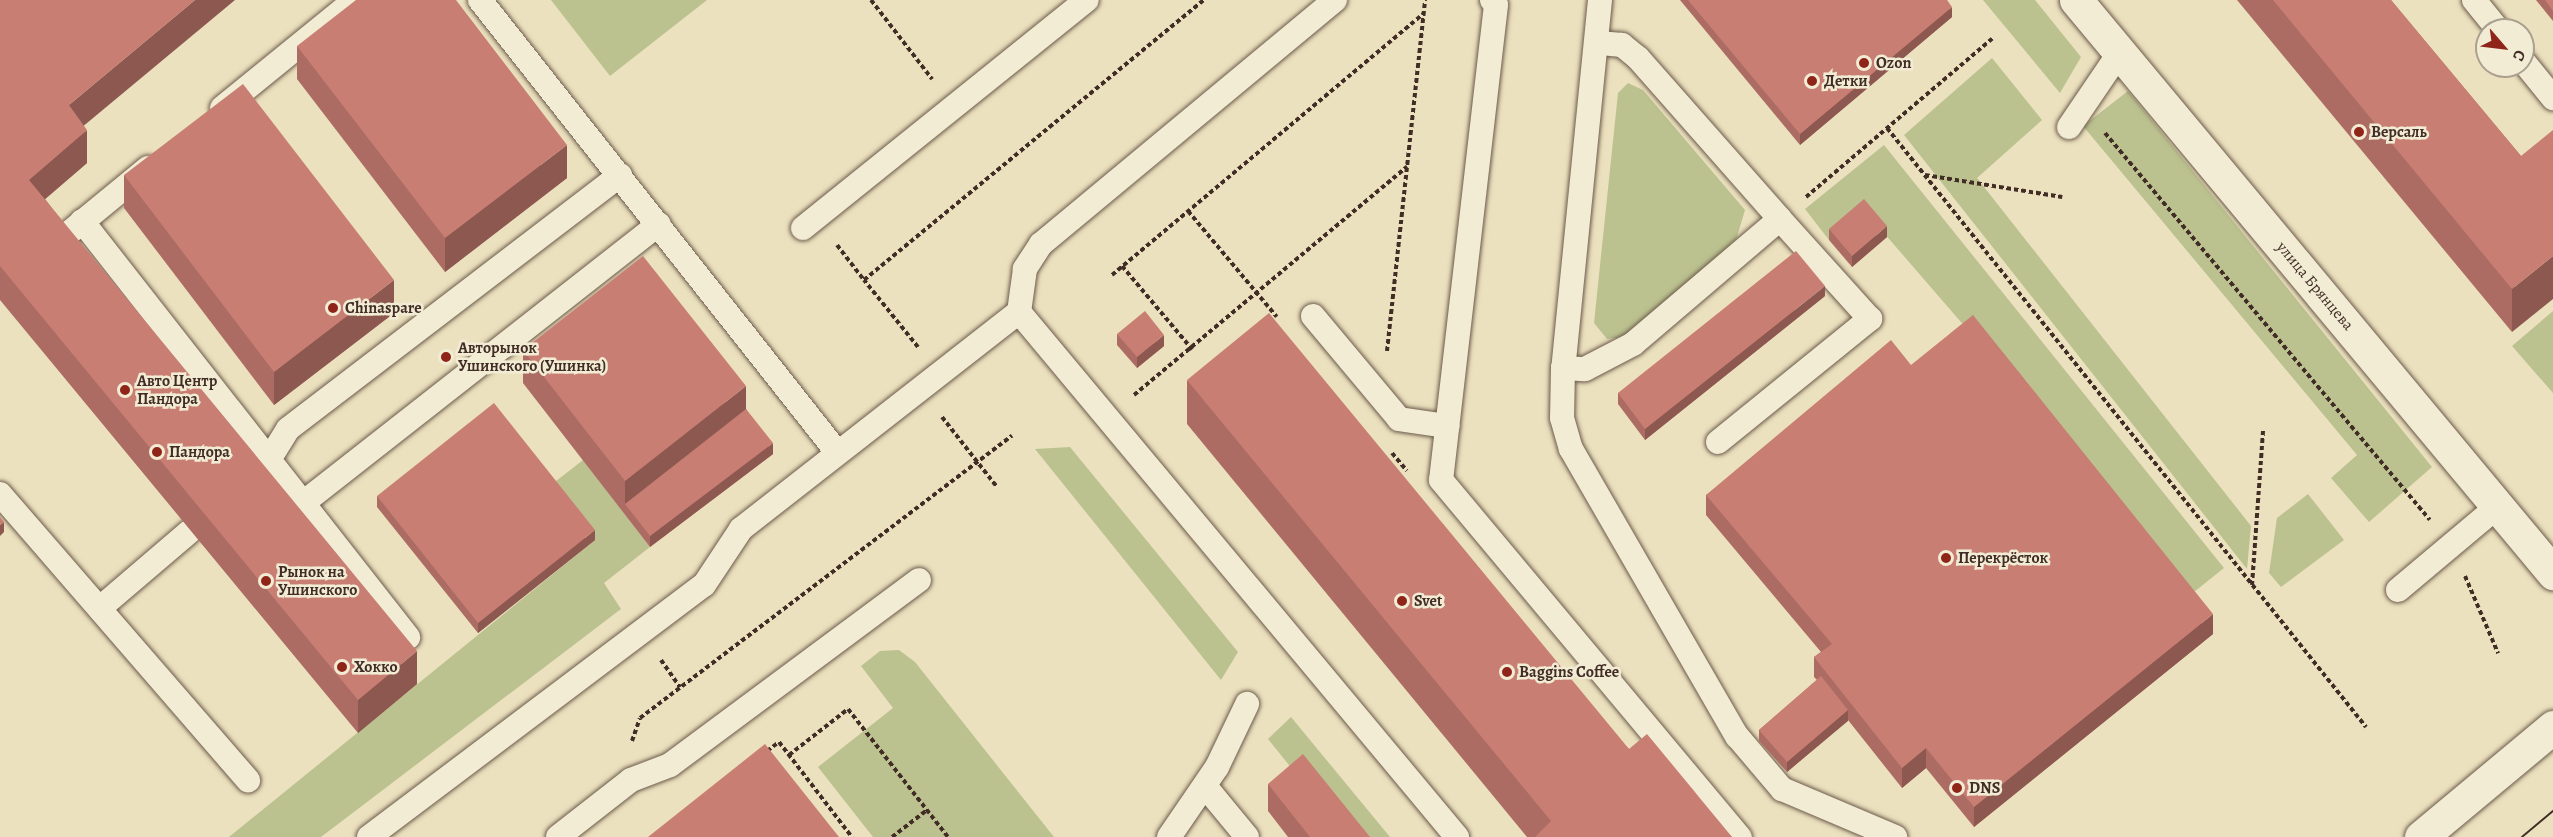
<!DOCTYPE html>
<html>
<head>
<meta charset="utf-8">
<style>
  body { margin:0 }
  #map { position:relative; width:2553px; height:837px; overflow:hidden; background:#ebe1be; font-family:Alegreya,serif }
  div>[style] { position:absolute }
  .green>* { inset:0; background:#bbc28f }
  .path>* { height:4px; margin-top:-2px; transform-origin:0; background:repeating-linear-gradient(90deg,#412d25 0 4.5px,transparent 0 7.5px) }
  .roads { filter:drop-shadow(0 0 2px #6c5a4b) drop-shadow(0 0 2px #6c5a4b) }
  .lane>* { height:24px; margin:-12px; padding:0 12px; transform-origin:12px; border-radius:12px; background:#f2ecd5 }
  .street>* { height:33px; margin:-16.5px; padding:0 16.5px; transform-origin:16.5px; border-radius:16.5px; background:#f2ecd5 }
  .secondary>* { height:33px; margin:-16.5px; padding:0 16.5px; transform-origin:16.5px; border-radius:16.5px; background:#f2ecd5 }
  .tram>* { height:1.5px; margin:-0.75px; padding:0 0.75px; transform-origin:0.75px; border-radius:0.75px; background:#412d25 }
  .wall>* { inset:0; background:#ac6c63 }
  .shaded-wall>* { inset:0; background:#8c5850 }
  .building>* { inset:0; background:#c87e73 }
  .dots>* { width:16px; height:16px; translate:-50% -50%; box-sizing:border-box; border:3px solid #f2ecd5; border-radius:50% }
  span { translate:-50% -50%; white-space:nowrap; text-align:center; line-height:1.15; -webkit-text-stroke:5px #f2ecd5; paint-order:stroke }
  .poi-label { font-size:16px; color:#412d25; font-weight:700 }
  .left { translate:0 -50%; text-align:left }
  .street-label { font-size:16px; color:#412d25 }
  .north { position:absolute; left:2475px; top:18px; width:60px; height:60px; box-sizing:border-box; background:#f2ecd5; border:2px solid #aba08f; border-radius:50%; rotate:118deg; font-size:16px; font-weight:700; line-height:24px; text-align:center; color:#412d25 }
  .north::after { content:''; display:block; margin:auto; width:21px; height:27px; background:#8f2418; clip-path:polygon(50% 0,100% 100%,50% 72%,0 100%) }
</style>
</head>
<body>
<div id="map">
  <div class="green">
    <div style="clip-path:polygon(551px 0,707px 0,610px 76px)"></div>
    <div style="clip-path:polygon(1983px 0,2035px 0,2081px 57px,2060px 93px)"></div>
    <div style="clip-path:polygon(1992px 58px,2042px 120px,1977px 178px,2251px 526px,2247px 569px,1904px 135px)"></div>
    <div style="clip-path:polygon(1628px 83px,1643px 90px,1745px 210px,1736px 240px,1624px 337px,1607px 339px,1594px 323px,1618px 93px)"></div>
    <div style="clip-path:polygon(2128px 91px,2432px 467px,2369px 522px,2331px 478px,2357px 455px,2083px 126px)"></div>
    <div style="clip-path:polygon(1884px 145px,2224px 568px,2184px 600px,1973px 336px,1864px 210px,1829px 240px,1805px 209px)"></div>
    <div style="clip-path:polygon(2553px 311px,2553px 393px,2512px 346px)"></div>
    <div style="clip-path:polygon(1070px 447px,1238px 652px,1221px 680px,1035px 449px)"></div>
    <div style="clip-path:polygon(583px 460px,650px 547px,604px 583px,621px 609px,321px 837px,229px 837px,595px 540px,551px 485px)"></div>
    <div style="clip-path:polygon(2308px 494px,2344px 540px,2281px 587px,2269px 573px,2277px 518px)"></div>
    <div style="clip-path:polygon(899px 650px,915px 662px,1054px 837px,873px 837px,818px 767px,893px 708px,861px 666px,880px 651px)"></div>
    <div style="clip-path:polygon(1291px 717px,1390px 837px,1347px 837px,1268px 739px)"></div>
  </div>
  <div class="path">
    <div style="left:871px;top:0;width:100px;rotate:52.3deg"></div>
    <div style="left:1887px;top:128px;width:767px;rotate:51.35deg"></div>
    <div style="left:2105px;top:133px;width:505px;rotate:49.98deg"></div>
    <div style="left:1925px;top:175px;width:139px;rotate:9.1deg"></div>
    <div style="left:1806px;top:197px;width:245px;rotate:-40.4deg"></div>
    <div style="left:1188px;top:211px;width:138px;rotate:50deg"></div>
    <div style="left:837px;top:245px;width:44px;rotate:52.4deg"></div>
    <div style="left:1122px;top:266px;width:109px;rotate:49.9deg"></div>
    <div style="left:1112px;top:275px;width:406px;rotate:-40deg"></div>
    <div style="left:918px;top:347px;width:86px;rotate:-128.9deg"></div>
    <div style="left:864px;top:280px;width:440px;rotate:-39.5deg"></div>
    <div style="left:1387px;top:351px;width:353px;rotate:-83.8deg"></div>
    <div style="left:1134px;top:395px;width:356px;rotate:-39.9deg"></div>
    <div style="left:942px;top:417px;width:89px;rotate:51.8deg"></div>
    <div style="left:1392px;top:453px;width:23px;rotate:50deg"></div>
    <div style="left:2465px;top:576px;width:84px;rotate:66.8deg"></div>
    <div style="left:2252px;top:585px;width:155px;rotate:-85.9deg"></div>
    <div style="left:661px;top:660px;width:33px;rotate:55deg"></div>
    <div style="left:632px;top:741px;width:24px;rotate:-71deg"></div>
    <div style="left:640px;top:718px;width:467px;rotate:-37.2deg"></div>
    <div style="left:767px;top:751px;width:15px;rotate:-37deg"></div>
    <div style="left:779px;top:742px;width:120px;rotate:52.5deg"></div>
    <div style="left:789px;top:755px;width:75px;rotate:-37.9deg"></div>
    <div style="left:848px;top:709px;width:162px;rotate:52deg"></div>
    <div style="left:892px;top:837px;width:44px;rotate:-37.6deg"></div>
  </div>
  <div class="roads">
    <div class="lane">
      <div style="left:480px;top:0;width:576px;rotate:51.7deg"></div>
      <div style="left:1335px;top:0;width:382px;rotate:140.3deg"></div>
      <div style="left:1041px;top:244px;width:30px;rotate:123deg"></div>
      <div style="left:1025px;top:269px;width:43px;rotate:97.9deg"></div>
      <div style="left:1019px;top:312px;width:684px;rotate:50.16deg"></div>
      <div style="left:1492px;top:0;width:6px;rotate:51deg"></div>
      <div style="left:1496px;top:5px;width:478px;rotate:96.6deg"></div>
      <div style="left:1441px;top:480px;width:466px;rotate:50.1deg"></div>
      <div style="left:1600px;top:0;width:370px;rotate:95.7deg"></div>
      <div style="left:1563px;top:368px;width:50px;rotate:91.1deg"></div>
      <div style="left:1562px;top:418px;width:32px;rotate:74deg"></div>
      <div style="left:1571px;top:449px;width:332px;rotate:60deg"></div>
      <div style="left:1737px;top:736px;width:70px;rotate:49.7deg"></div>
      <div style="left:1782px;top:789px;width:123px;rotate:23deg"></div>
      <div style="left:2474px;top:0;width:38px;rotate:51deg"></div>
      <div style="left:2523px;top:61px;width:48px;rotate:51deg"></div>
      <div style="left:222px;top:108px;width:171px;rotate:-39.1deg"></div>
      <div style="left:2069px;top:127px;width:91px;rotate:-55.8deg"></div>
      <div style="left:82px;top:221px;width:529px;rotate:51.92deg"></div>
      <div style="left:803px;top:228px;width:364px;rotate:-38.8deg"></div>
      <div style="left:70px;top:232px;width:101px;rotate:-39.4deg"></div>
      <div style="left:1313px;top:316px;width:134px;rotate:50.1deg"></div>
      <div style="left:1399px;top:419px;width:49px;rotate:8.3deg"></div>
      <div style="left:1563px;top:368px;width:22px;rotate:3deg"></div>
      <div style="left:1585px;top:369px;width:54px;rotate:-27.5deg"></div>
      <div style="left:1633px;top:344px;width:193px;rotate:-40.4deg"></div>
      <div style="left:1780px;top:219px;width:215px;rotate:-131.4deg"></div>
      <div style="left:1638px;top:58px;width:21px;rotate:-141deg"></div>
      <div style="left:1622px;top:45px;width:24px;rotate:-175deg"></div>
      <div style="left:1718px;top:442px;width:196px;rotate:-39deg"></div>
      <div style="left:1870px;top:319px;width:135px;rotate:-132deg"></div>
      <div style="left:262px;top:471px;width:49px;rotate:-58.2deg"></div>
      <div style="left:288px;top:429px;width:418px;rotate:-37.4deg"></div>
      <div style="left:0;top:494px;width:379px;rotate:49.1deg"></div>
      <div style="left:303px;top:503px;width:452px;rotate:-38.1deg"></div>
      <div style="left:2398px;top:590px;width:131px;rotate:-40deg"></div>
      <div style="left:100px;top:608px;width:118px;rotate:-40.5deg"></div>
      <div style="left:1205px;top:786px;width:66px;rotate:50.5deg"></div>
      <div style="left:369px;top:837px;width:419px;rotate:-37deg"></div>
      <div style="left:704px;top:585px;width:67px;rotate:-56.5deg"></div>
      <div style="left:741px;top:529px;width:353px;rotate:-38deg"></div>
      <div style="left:558px;top:837px;width:93px;rotate:-38deg"></div>
      <div style="left:631px;top:780px;width:42px;rotate:-21deg"></div>
      <div style="left:670px;top:765px;width:310px;rotate:-36.6deg"></div>
      <div style="left:1169px;top:837px;width:85px;rotate:-55.6deg"></div>
      <div style="left:1217px;top:767px;width:70px;rotate:-64.5deg"></div>
    </div>
    <div class="street">
      <div style="left:2076px;top:0;width:746px;rotate:50.22deg"></div>
    </div>
    <div class="secondary">
      <div style="left:2421px;top:837px;width:172px;rotate:-39.8deg"></div>
    </div>
  </div>
  <div class="tram">
    <div style="left:2522px;top:837px;width:40px;rotate:-40deg"></div>
  </div>
  <div class="wall">
    <div style="clip-path:polygon(0 0,84px 126px,87px 163px,45px 199px,417px 684px,358px 733px,0 300px)"></div>
    <div style="clip-path:polygon(1680px 0,1947px 0,1952px 17px,1800px 145px)"></div>
    <div style="clip-path:polygon(2237px 0,2391px 0,2521px 156px,2512px 332px)"></div>
    <div style="clip-path:polygon(2536px 0,2553px 0,2553px 21px)"></div>
    <div style="clip-path:polygon(297px 46px,567px 178px,445px 272px,297px 79px)"></div>
    <div style="clip-path:polygon(124px 175px,394px 313px,274px 405px,124px 208px)"></div>
    <div style="clip-path:polygon(1829px 229px,1887px 237px,1852px 267px,1829px 240px)"></div>
    <div style="clip-path:polygon(1825px 296px,1645px 440px,1618px 404px,1618px 393px)"></div>
    <div style="clip-path:polygon(1117px 334px,1164px 346px,1137px 368px,1117px 345px)"></div>
    <div style="clip-path:polygon(523px 350px,746px 409px,773px 454px,650px 547px,523px 383px)"></div>
    <div style="clip-path:polygon(1911px 365px,2213px 634px,1974px 827px,1926px 768px,1902px 788px,1848px 720px,1787px 772px,1759px 741px,1759px 730px,1817px 680px,1814px 677px,1814px 657px,1821px 652px,1706px 515px,1706px 495px)"></div>
    <div style="clip-path:polygon(1187px 380px,1629px 749px,1732px 837px,1527px 837px,1187px 424px)"></div>
    <div style="clip-path:polygon(377px 496px,595px 540px,478px 633px,377px 507px)"></div>
    <div style="clip-path:polygon(1268px 784px,1370px 837px,1288px 837px,1268px 811px)"></div>
  </div>
  <div class="shaded-wall">
    <div style="clip-path:polygon(195px 0,235px 0,69px 138px,69px 105px)"></div>
    <div style="clip-path:polygon(1952px 7px,1952px 17px,1800px 145px,1800px 134px)"></div>
    <div style="clip-path:polygon(87px 130px,87px 163px,29px 213px,29px 180px)"></div>
    <div style="clip-path:polygon(567px 145px,567px 178px,445px 272px,445px 238px)"></div>
    <div style="clip-path:polygon(1887px 226px,1887px 237px,1852px 267px,1852px 256px)"></div>
    <div style="clip-path:polygon(2553px 256px,2553px 299px,2512px 332px,2512px 289px)"></div>
    <div style="clip-path:polygon(394px 280px,394px 313px,274px 405px,274px 372px)"></div>
    <div style="clip-path:polygon(1825px 286px,1825px 296px,1645px 440px,1645px 429px)"></div>
    <div style="clip-path:polygon(1164px 335px,1164px 346px,1137px 368px,1137px 357px)"></div>
    <div style="clip-path:polygon(746px 386px,746px 420px,625px 504px,625px 514px,625px 481px)"></div>
    <div style="clip-path:polygon(773px 443px,773px 454px,650px 547px,650px 536px)"></div>
    <div style="clip-path:polygon(4px 522px,4px 532px,0 536px,0 525px)"></div>
    <div style="clip-path:polygon(595px 530px,595px 540px,478px 633px,478px 623px)"></div>
    <div style="clip-path:polygon(2213px 614px,2213px 634px,1974px 827px,1974px 807px)"></div>
    <div style="clip-path:polygon(417px 651px,417px 684px,358px 733px,358px 700px)"></div>
    <div style="clip-path:polygon(1848px 710px,1848px 721px,1787px 772px,1787px 762px)"></div>
    <div style="clip-path:polygon(1926px 748px,1926px 768px,1902px 788px,1902px 768px)"></div>
  </div>
  <div class="building">
    <div style="clip-path:polygon(0 0,195px 0,69px 105px,87px 130px,29px 180px,417px 651px,358px 700px,0 266px)"></div>
    <div style="clip-path:polygon(356px 0,456px 0,567px 145px,445px 238px,297px 46px)"></div>
    <div style="clip-path:polygon(1688px 0,1947px 0,1952px 7px,1800px 134px)"></div>
    <div style="clip-path:polygon(2273px 0,2391px 0,2521px 156px,2553px 130px,2553px 256px,2512px 289px)"></div>
    <div style="clip-path:polygon(2545px 0,2553px 0,2553px 11px)"></div>
    <div style="clip-path:polygon(243px 84px,394px 280px,274px 372px,124px 175px)"></div>
    <div style="clip-path:polygon(1864px 199px,1887px 226px,1852px 256px,1829px 229px)"></div>
    <div style="clip-path:polygon(1796px 251px,1825px 286px,1645px 429px,1618px 393px)"></div>
    <div style="clip-path:polygon(643px 256px,746px 386px,625px 481px,523px 350px)"></div>
    <div style="clip-path:polygon(1145px 311px,1164px 335px,1137px 357px,1117px 334px)"></div>
    <div style="clip-path:polygon(1269px 313px,1629px 749px,1647px 734px,1732px 837px,1535px 837px,1551px 821px,1187px 380px)"></div>
    <div style="clip-path:polygon(1973px 315px,2213px 614px,1974px 807px,1926px 748px,1902px 768px,1814px 657px,1832px 644px,1706px 495px,1891px 340px,1911px 365px)"></div>
    <div style="clip-path:polygon(494px 403px,595px 530px,478px 623px,377px 496px)"></div>
    <div style="clip-path:polygon(746px 409px,773px 443px,650px 536px,625px 504px)"></div>
    <div style="clip-path:polygon(0 517px,4px 522px,0 525px)"></div>
    <div style="clip-path:polygon(1821px 676px,1848px 710px,1787px 762px,1759px 730px)"></div>
    <div style="clip-path:polygon(765px 744px,839px 837px,648px 837px)"></div>
    <div style="clip-path:polygon(1303px 754px,1370px 837px,1310px 837px,1268px 784px)"></div>
  </div>
  <div class="dots">
    <div style="left:1864px;top:63px;background:#8f2418"></div>
    <div style="left:1812px;top:81px;background:#8f2418"></div>
    <div style="left:2359px;top:132px;background:#8f2418"></div>
    <div style="left:333px;top:308px;background:#8f2418"></div>
    <div style="left:446px;top:357px;background:#8f2418"></div>
    <div style="left:125px;top:390px;background:#8f2418"></div>
    <div style="left:157px;top:452px;background:#8f2418"></div>
    <div style="left:1946px;top:558px;background:#8f2418"></div>
    <div style="left:266px;top:581px;background:#8f2418"></div>
    <div style="left:1402px;top:601px;background:#8f2418"></div>
    <div style="left:342px;top:667px;background:#8f2418"></div>
    <div style="left:1507px;top:672px;background:#8f2418"></div>
    <div style="left:1957px;top:788px;background:#8f2418"></div>
  </div>
  <div class="poi-label">
    <span class="left" style="left:1876px;top:63px">Ozon</span>
    <span class="left" style="left:1824px;top:81px">Детки</span>
    <span class="left" style="left:2371px;top:132px">Версаль</span>
    <span class="left" style="left:345px;top:308px">Chinaspare</span>
    <span class="left" style="left:458px;top:357px">Авторынок<br>Ушинского (Ушинка)</span>
    <span class="left" style="left:137px;top:390px">Авто Центр<br>Пандора</span>
    <span class="left" style="left:169px;top:452px">Пандора</span>
    <span class="left" style="left:1958px;top:558px">Перекрёсток</span>
    <span class="left" style="left:278px;top:581px">Рынок на<br>Ушинского</span>
    <span class="left" style="left:1414px;top:601px">Svet</span>
    <span class="left" style="left:354px;top:667px">Хокко</span>
    <span class="left" style="left:1519px;top:672px">Baggins Coffee</span>
    <span class="left" style="left:1969px;top:788px">DNS</span>
  </div>
  <div class="street-label">
    <span style="left:2315px;top:286px;rotate:50deg">улица Брянцева</span>
  </div>
  <div class="north">С</div>
</div>
</body>
</html>
